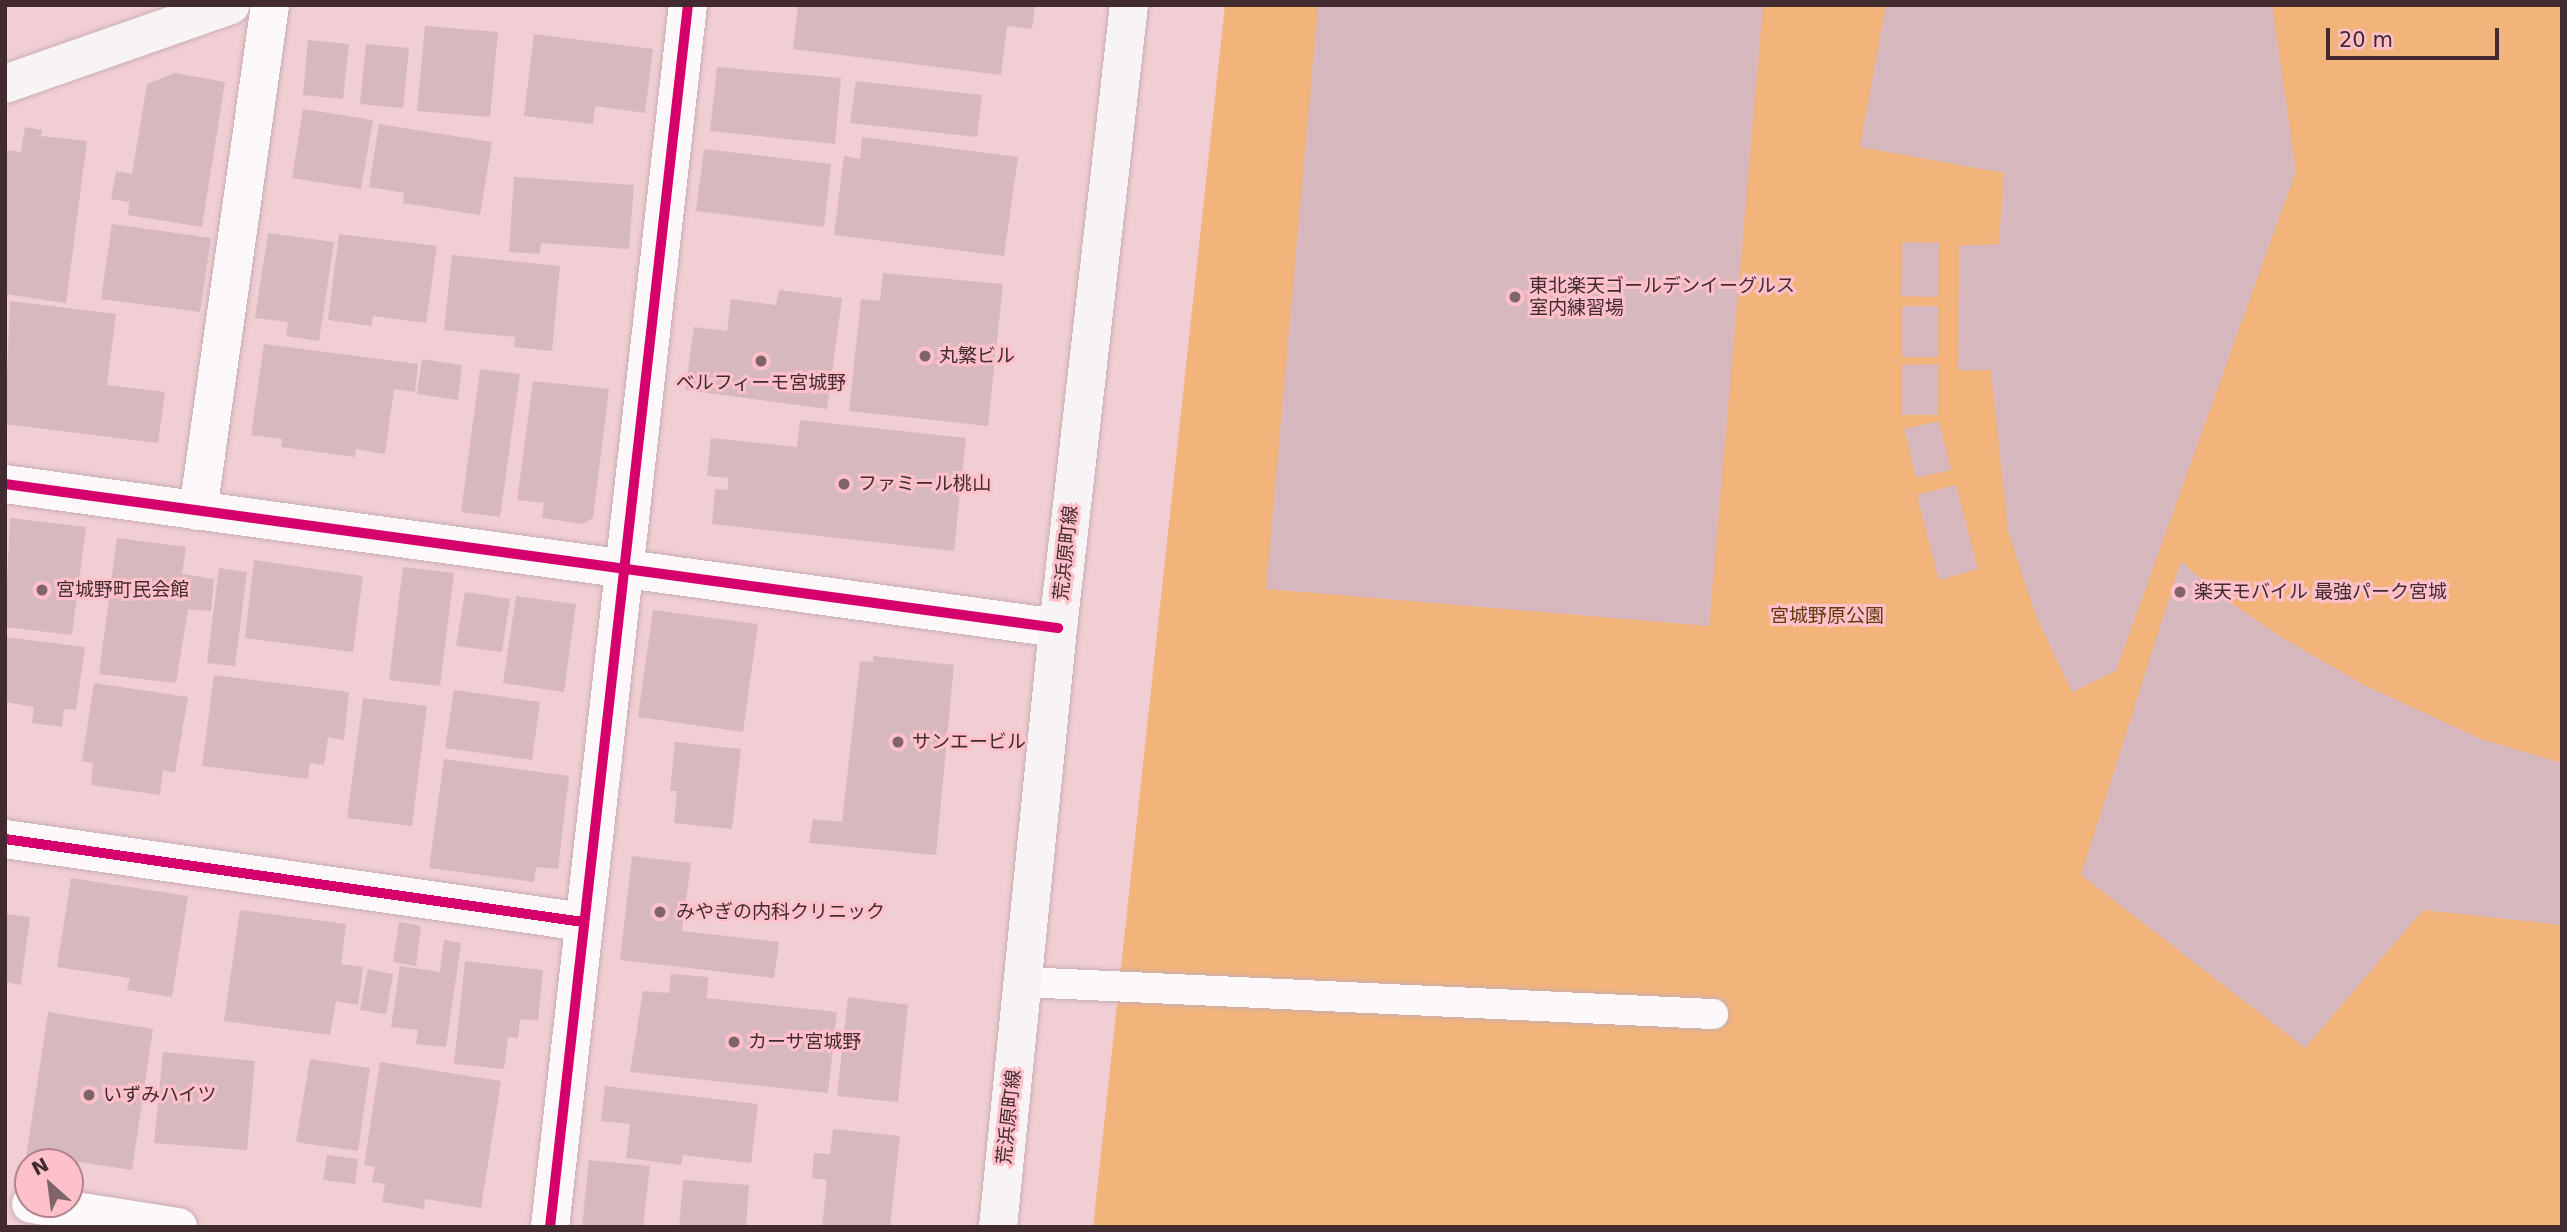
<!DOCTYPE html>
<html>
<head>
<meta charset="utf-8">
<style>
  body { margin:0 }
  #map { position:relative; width:2567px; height:1232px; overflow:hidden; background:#f0ced4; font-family:"DejaVu Sans","Noto Sans JP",sans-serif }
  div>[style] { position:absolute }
  .green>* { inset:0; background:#f2b47b }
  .building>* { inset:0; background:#d6b8be }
  .roads { filter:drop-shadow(0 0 2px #c7adb2) drop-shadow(0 0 2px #c7adb2) }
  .lane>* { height:30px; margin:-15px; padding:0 15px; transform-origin:15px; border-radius:15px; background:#fdf8f9 }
  .street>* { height:38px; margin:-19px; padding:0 19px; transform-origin:19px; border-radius:19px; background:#fdf8f9 }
  .secondary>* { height:38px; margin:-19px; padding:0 19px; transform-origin:19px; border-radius:19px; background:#f8f4f6 }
  .cycleway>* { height:10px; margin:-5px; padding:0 5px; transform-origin:5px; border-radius:5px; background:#d6006c }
  .dots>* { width:19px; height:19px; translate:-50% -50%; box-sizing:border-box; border:4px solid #fec0cb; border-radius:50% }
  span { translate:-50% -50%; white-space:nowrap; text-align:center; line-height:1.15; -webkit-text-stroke:6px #fec0cb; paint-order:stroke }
  .poi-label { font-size:19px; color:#422b2f }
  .left { translate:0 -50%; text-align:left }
  .street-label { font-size:19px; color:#422b2f }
  .park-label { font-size:19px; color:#5f3a0b }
  .frame { position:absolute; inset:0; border:7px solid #422b2f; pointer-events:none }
  .north { position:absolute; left:14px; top:1148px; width:70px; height:70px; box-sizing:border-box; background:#fec0cb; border:2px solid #b3848d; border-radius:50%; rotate:332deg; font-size:19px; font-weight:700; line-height:28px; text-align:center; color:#422b2f }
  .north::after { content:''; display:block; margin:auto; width:24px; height:32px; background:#7f6469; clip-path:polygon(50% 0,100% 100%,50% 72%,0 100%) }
  .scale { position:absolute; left:2326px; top:28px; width:173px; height:32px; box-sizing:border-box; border:4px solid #422b2f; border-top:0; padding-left:9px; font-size:21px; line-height:24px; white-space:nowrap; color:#422b2f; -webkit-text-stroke:5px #fec0cb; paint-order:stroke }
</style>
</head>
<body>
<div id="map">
  <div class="green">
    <div style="clip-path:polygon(1225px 5px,2562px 5px,2562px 1227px,1093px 1227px)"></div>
  </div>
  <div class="building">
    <div style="clip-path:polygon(798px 5px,1035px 5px,1032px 29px,1007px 26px,1001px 75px,793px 49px)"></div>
    <div style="clip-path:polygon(1318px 5px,1763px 5px,1709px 626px,1266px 589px)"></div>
    <div style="clip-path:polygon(1886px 5px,2272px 5px,2296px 171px,2116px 671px,2072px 692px,2036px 616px,2008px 531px,1991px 370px,1958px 370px,1959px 246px,1999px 244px,2004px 173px,1860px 147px)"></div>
    <div style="clip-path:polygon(425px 26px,498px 32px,490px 117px,417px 111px)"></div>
    <div style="clip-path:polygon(534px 34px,653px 49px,645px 113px,595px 106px,593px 124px,524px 116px)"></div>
    <div style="clip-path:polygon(308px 40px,349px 44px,343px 99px,303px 95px)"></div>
    <div style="clip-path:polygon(366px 44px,409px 48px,403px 108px,360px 104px)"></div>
    <div style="clip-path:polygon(717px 67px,841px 78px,835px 144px,710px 131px)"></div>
    <div style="clip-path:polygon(175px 73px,225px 82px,202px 227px,128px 215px,129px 202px,111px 199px,116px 171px,132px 174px,147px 84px)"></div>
    <div style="clip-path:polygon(856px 81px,982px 95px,977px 137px,850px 123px)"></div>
    <div style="clip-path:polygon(303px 109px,373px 120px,361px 189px,292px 178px)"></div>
    <div style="clip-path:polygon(379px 124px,492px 142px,480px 215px,403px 203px,404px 193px,369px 187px)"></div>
    <div style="clip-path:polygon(25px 127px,42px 130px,41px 136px,87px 141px,66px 303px,5px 294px,5px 150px,21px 152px)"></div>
    <div style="clip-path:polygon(862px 137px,1018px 157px,1004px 256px,834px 235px,844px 156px,860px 159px)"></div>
    <div style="clip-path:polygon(704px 149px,831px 164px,824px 227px,696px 211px)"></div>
    <div style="clip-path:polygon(514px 177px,634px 185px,629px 249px,541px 243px,540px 254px,509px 252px)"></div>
    <div style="clip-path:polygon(112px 224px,211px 238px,200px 312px,101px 299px)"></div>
    <div style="clip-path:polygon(268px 233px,334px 242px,319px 341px,286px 336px,288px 322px,255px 318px)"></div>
    <div style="clip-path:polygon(339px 234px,437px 246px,426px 323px,373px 316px,371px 326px,328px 320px)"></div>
    <div style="clip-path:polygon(1902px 242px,1939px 243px,1938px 297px,1901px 296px)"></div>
    <div style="clip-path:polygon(452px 255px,560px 266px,552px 351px,514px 347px,515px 337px,444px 330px)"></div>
    <div style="clip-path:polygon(883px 273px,1003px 284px,988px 426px,849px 411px,861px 299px,880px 301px)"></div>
    <div style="clip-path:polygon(779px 290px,842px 298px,827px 409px,685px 390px,694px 327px,727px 331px,731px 299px,776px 305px)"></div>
    <div style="clip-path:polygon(10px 301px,116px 314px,107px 385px,165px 392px,158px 443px,5px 424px)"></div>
    <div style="clip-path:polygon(1902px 306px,1938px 306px,1938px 357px,1902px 357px)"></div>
    <div style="clip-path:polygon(264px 344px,418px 364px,415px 392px,394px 389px,385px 454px,356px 449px,355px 457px,281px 447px,282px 439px,251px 435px)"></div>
    <div style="clip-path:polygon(422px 359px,462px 365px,458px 400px,417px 394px)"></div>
    <div style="clip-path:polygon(1938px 364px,1938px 415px,1902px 415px,1902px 365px)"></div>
    <div style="clip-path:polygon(480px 369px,520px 374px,500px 517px,461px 512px)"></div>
    <div style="clip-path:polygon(533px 381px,609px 389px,593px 518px,582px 524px,542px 518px,544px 503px,517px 500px)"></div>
    <div style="clip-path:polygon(800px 420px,966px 438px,954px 551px,712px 524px,715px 489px,727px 490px,729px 478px,707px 476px,711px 438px,797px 447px)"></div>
    <div style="clip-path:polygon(1939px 421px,1951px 470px,1916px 478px,1904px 429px)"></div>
    <div style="clip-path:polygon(1956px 485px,1978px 569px,1939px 580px,1917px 495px)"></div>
    <div style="clip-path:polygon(10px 518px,86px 527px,72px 635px,5px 627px)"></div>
    <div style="clip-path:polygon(117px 538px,186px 547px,182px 574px,214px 579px,211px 611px,188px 609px,176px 683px,99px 674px)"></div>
    <div style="clip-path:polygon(254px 560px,363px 576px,353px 652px,245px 638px)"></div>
    <div style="clip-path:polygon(2181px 561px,2218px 594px,2278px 635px,2364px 685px,2481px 739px,2562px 763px,2562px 925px,2423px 910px,2305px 1048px,2081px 875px)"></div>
    <div style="clip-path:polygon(403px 567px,454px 573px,440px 686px,389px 680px)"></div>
    <div style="clip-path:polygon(219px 568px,247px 572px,235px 666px,207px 663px)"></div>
    <div style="clip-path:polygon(465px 592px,510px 599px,502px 652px,456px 646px)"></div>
    <div style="clip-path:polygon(516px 596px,576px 604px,564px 692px,503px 683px)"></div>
    <div style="clip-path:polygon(653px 610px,758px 624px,743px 732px,638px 717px)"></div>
    <div style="clip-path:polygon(5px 637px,85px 647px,76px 710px,64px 709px,62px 727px,32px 723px,34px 707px,5px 702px)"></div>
    <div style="clip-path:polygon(873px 656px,954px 665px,936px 855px,809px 843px,813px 819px,842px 822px,860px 661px,873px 662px)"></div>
    <div style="clip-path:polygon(214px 675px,349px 692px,344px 740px,328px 737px,324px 765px,310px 763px,308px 779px,202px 766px)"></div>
    <div style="clip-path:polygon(94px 683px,188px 697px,175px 773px,163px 770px,160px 795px,91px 785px,93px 763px,82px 761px)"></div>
    <div style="clip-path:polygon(454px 690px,540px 702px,532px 760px,445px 748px)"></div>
    <div style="clip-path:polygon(363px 698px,427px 706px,412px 826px,347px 818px)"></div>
    <div style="clip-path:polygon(675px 742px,741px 749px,732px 829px,674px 823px,677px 791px,670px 791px)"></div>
    <div style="clip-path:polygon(444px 759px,569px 776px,558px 869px,536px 867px,534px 882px,429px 868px)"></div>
    <div style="clip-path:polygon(632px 856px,691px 863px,682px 931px,779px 942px,774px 978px,620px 960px)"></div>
    <div style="clip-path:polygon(71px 878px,188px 896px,172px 997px,127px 990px,130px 978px,57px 967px)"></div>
    <div style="clip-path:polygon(240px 910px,346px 924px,341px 964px,363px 967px,358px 1005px,336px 1001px,330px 1035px,224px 1021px)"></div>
    <div style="clip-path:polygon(5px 914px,30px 917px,21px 985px,5px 982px)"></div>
    <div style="clip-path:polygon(399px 922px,421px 926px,416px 966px,393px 962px)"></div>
    <div style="clip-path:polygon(444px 940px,461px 943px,446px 1047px,416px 1044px,418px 1030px,391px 1027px,400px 966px,440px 972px)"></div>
    <div style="clip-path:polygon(465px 961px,543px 970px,538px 1021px,520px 1019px,518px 1038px,508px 1037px,504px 1069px,454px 1064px)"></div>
    <div style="clip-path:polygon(368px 969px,393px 974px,386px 1014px,360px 1010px)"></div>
    <div style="clip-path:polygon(671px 974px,708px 977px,707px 998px,837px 1012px,828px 1093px,630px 1072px,643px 991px,669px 993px)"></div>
    <div style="clip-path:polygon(848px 997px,908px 1005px,898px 1102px,837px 1096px)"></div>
    <div style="clip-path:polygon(48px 1012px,153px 1029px,132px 1170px,79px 1162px,78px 1171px,70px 1170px,70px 1162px,25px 1164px)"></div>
    <div style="clip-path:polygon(163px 1052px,255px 1061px,247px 1150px,154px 1143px)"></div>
    <div style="clip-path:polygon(310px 1059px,370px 1068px,358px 1151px,296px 1142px)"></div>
    <div style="clip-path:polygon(380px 1062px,501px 1081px,481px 1208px,425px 1199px,424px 1209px,382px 1202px,385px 1184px,372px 1182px,375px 1167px,364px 1165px)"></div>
    <div style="clip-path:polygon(605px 1086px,758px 1104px,751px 1163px,683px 1155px,681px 1165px,626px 1158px,630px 1124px,601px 1121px)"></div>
    <div style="clip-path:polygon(833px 1129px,900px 1136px,890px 1227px,822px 1227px,827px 1180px,812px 1178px,814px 1153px,830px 1154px)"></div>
    <div style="clip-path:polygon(327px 1155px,358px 1159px,355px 1184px,323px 1180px)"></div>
    <div style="clip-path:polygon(589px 1160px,650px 1166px,643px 1227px,582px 1227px)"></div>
    <div style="clip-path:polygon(683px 1180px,749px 1185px,746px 1227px,679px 1227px)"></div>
  </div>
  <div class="roads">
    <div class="lane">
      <div style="left:1023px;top:982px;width:691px;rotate:2.66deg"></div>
    </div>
    <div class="street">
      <div style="left:5px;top:484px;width:1063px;rotate:7.79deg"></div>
      <div style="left:198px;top:511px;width:511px;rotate:-81.9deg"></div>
      <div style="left:5px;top:839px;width:584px;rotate:8.17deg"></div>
      <div style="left:31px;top:1204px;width:149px;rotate:8.9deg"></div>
      <div style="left:550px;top:1227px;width:1230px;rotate:-83.56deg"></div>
    </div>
    <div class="secondary">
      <div style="left:5px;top:84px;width:239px;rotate:-19.3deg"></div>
      <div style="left:998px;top:1227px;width:602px;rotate:-84.28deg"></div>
      <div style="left:1058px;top:628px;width:627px;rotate:-83.5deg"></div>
    </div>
  </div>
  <div class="cycleway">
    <div style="left:5px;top:484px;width:1063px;rotate:7.79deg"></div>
    <div style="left:5px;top:839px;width:584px;rotate:8.17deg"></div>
    <div style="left:550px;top:1227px;width:1230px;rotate:-83.56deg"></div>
  </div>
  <div class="dots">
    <div style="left:1515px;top:297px;background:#7f6469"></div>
    <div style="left:925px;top:356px;background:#7f6469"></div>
    <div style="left:761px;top:361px;background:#7f6469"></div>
    <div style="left:844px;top:484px;background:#7f6469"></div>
    <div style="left:42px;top:590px;background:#7f6469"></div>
    <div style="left:2180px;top:592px;background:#7f6469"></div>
    <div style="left:898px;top:742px;background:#7f6469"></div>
    <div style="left:660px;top:912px;background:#7f6469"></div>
    <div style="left:734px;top:1042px;background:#7f6469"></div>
    <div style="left:89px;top:1095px;background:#7f6469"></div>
  </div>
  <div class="poi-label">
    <span class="left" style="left:1529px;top:297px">東北楽天ゴールデンイーグルス<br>室内練習場</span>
    <span class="left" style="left:939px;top:356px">丸繁ビル</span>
    <span style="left:761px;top:383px">ベルフィーモ宮城野</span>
    <span class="left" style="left:858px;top:484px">ファミール桃山</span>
    <span class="left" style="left:56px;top:590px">宮城野町民会館</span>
    <span class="left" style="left:2194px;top:592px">楽天モバイル 最強パーク宮城</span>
    <span class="left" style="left:912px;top:742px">サンエービル</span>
    <span class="left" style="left:676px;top:912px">みやぎの内科クリニック</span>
    <span class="left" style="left:748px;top:1042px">カーサ宮城野</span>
    <span class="left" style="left:103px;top:1095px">いずみハイツ</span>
  </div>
  <div class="street-label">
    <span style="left:1066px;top:553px;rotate:-84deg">荒浜原町線</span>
    <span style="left:1009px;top:1117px;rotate:-84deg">荒浜原町線</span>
  </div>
  <div class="park-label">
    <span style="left:1827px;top:616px">宮城野原公園</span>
  </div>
  <div class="frame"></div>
  <div class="north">N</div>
  <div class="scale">20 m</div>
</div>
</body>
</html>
